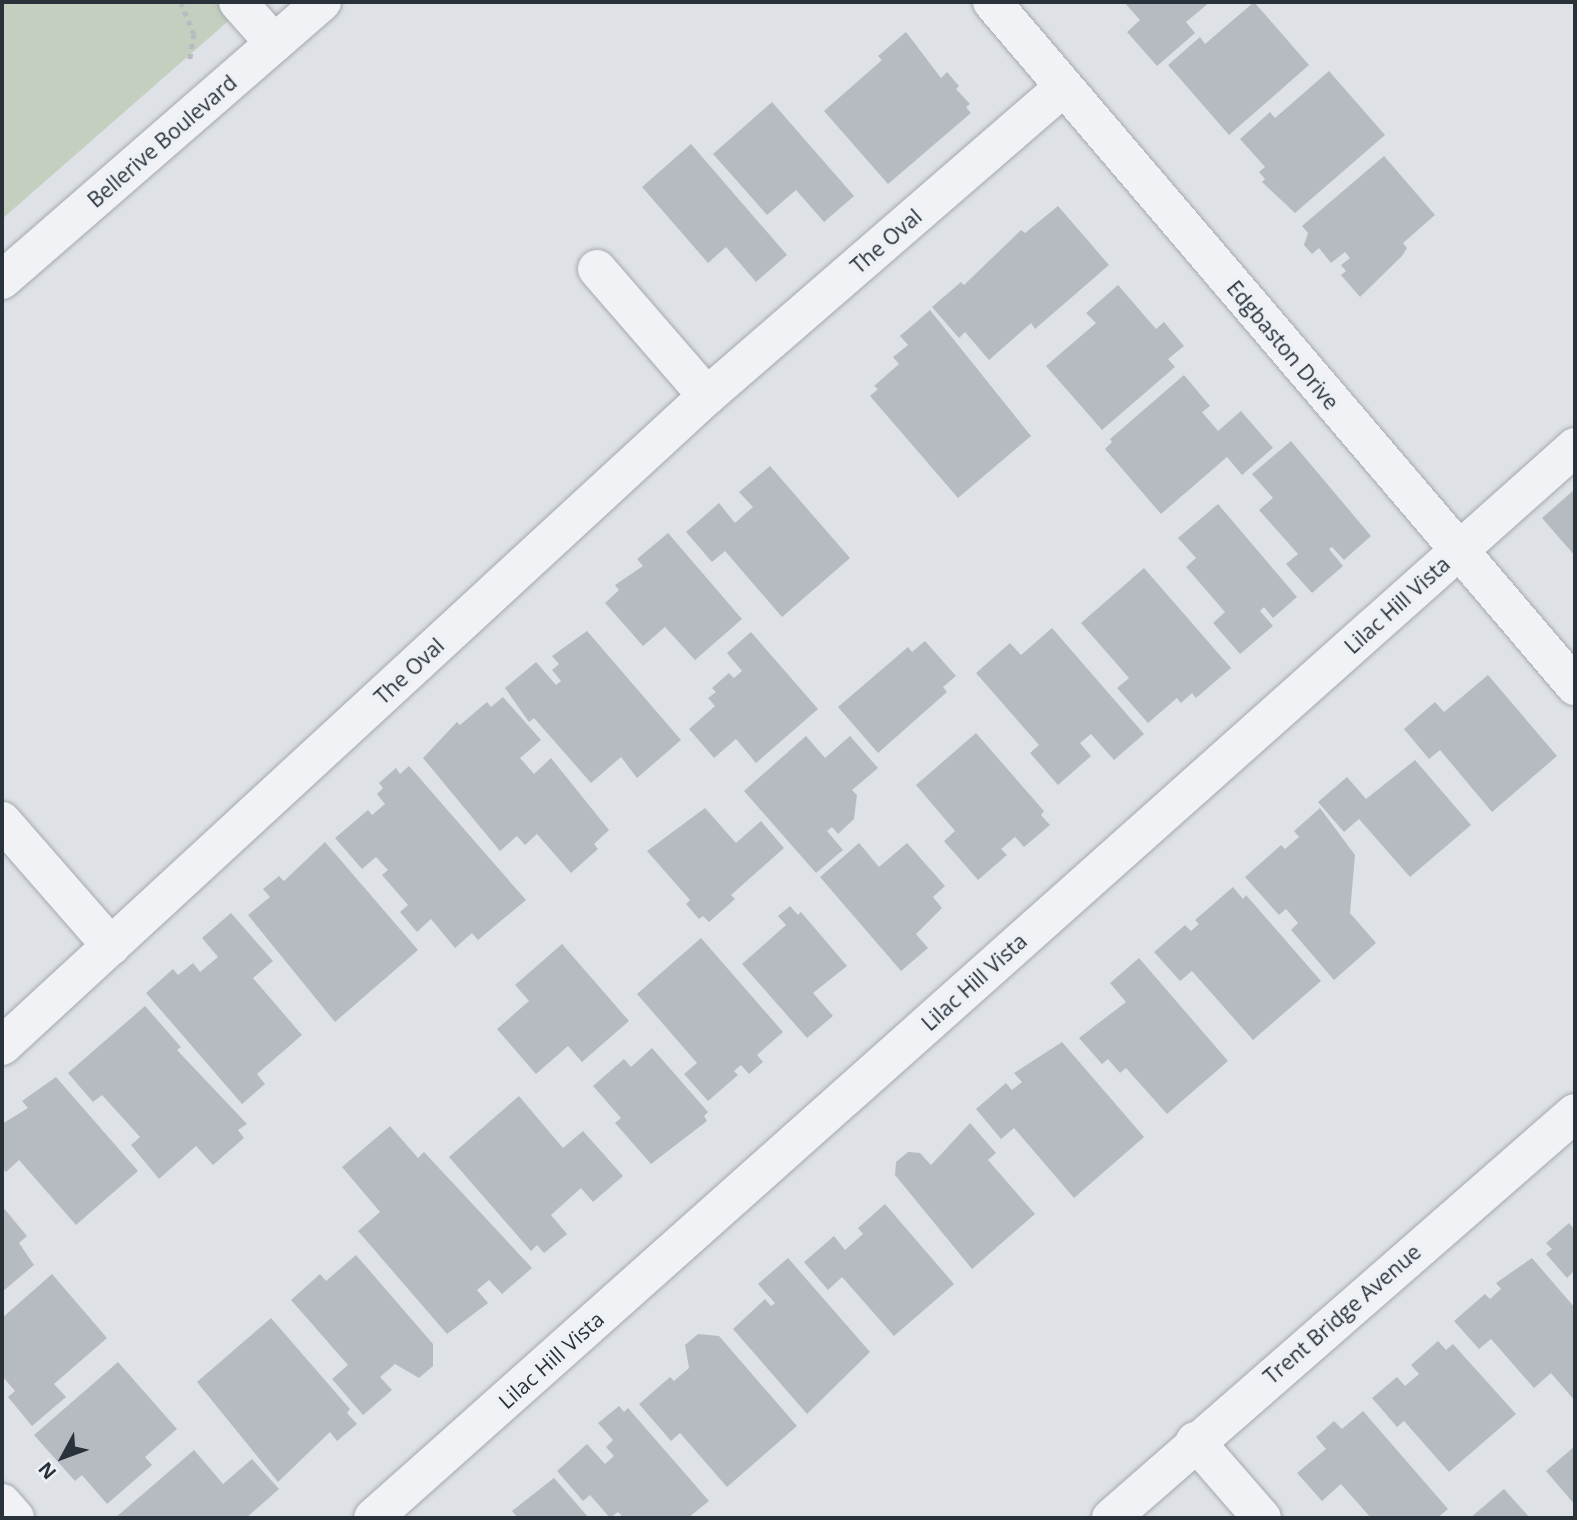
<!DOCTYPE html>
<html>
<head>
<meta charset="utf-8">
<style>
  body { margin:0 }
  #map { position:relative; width:1577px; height:1520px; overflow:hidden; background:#dee2e6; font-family:"Open Sans",sans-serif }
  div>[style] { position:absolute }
  .green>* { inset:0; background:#c5cfc0 }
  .building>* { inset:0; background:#b6bbc2 }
  .path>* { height:4.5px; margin-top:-2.25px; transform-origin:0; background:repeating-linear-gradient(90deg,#b8bcc1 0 5px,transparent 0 10px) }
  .roads { filter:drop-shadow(0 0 2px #a4a9af) drop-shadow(0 0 2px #a4a9af) }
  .minor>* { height:38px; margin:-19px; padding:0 19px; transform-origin:19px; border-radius:19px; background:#f0f2f5 }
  span { translate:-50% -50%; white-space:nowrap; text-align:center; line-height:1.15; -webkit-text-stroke:7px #edf0f4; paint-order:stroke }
  .street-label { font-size:21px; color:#29313b }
  .frame { position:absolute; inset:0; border:4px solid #29313b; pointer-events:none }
  .north { position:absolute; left:28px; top:1422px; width:70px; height:70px; -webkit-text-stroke:5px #edf0f4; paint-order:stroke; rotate:229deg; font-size:19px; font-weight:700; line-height:28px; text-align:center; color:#29313b }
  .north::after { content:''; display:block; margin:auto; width:24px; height:32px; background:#29313b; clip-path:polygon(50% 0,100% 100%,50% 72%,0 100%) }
</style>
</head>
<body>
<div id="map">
  <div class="green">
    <div style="clip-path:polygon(2px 2px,250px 2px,2px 219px)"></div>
  </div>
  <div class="building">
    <div style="clip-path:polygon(1124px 2px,1210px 2px,1186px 22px,1195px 33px,1157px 66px,1127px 32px,1140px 20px)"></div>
    <div style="clip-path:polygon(1254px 2px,1309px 65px,1229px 135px,1168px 65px,1200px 37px,1205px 44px)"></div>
    <div style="clip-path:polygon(906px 32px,941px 78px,947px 72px,959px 86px,956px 89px,970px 104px,966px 107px,971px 113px,888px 184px,824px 111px,882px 60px,878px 56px)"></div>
    <div style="clip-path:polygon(1329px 71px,1385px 135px,1295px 213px,1262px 182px,1265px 179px,1259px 172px,1265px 167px,1240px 139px,1270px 112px,1275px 118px)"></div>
    <div style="clip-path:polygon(772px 102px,854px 196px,824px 222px,796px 190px,767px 215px,713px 154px)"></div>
    <div style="clip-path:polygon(691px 144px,787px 255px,756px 282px,726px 247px,708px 263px,642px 187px)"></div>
    <div style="clip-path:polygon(1384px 156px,1435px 215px,1403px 243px,1407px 248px,1402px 256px,1360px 297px,1341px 275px,1346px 271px,1341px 265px,1350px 258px,1345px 252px,1331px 263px,1319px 248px,1312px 254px,1304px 245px,1308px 233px,1302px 226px)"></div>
    <div style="clip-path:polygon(1058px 206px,1109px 265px,1035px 329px,1031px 323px,989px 360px,965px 332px,959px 338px,932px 307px,961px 282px,964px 285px,1021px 230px,1025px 233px)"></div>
    <div style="clip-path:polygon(1118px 285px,1156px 329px,1164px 322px,1184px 346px,1168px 359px,1175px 367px,1102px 430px,1046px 366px,1096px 323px,1086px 313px)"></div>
    <div style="clip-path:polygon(930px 310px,1031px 436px,958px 498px,870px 396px,878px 389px,874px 386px,899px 364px,893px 357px,908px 345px,900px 336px)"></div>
    <div style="clip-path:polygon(1184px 375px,1210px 406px,1202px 412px,1218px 431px,1241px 411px,1273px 448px,1242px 475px,1227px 457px,1161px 514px,1105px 449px,1112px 442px,1110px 439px)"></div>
    <div style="clip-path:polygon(1291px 441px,1371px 536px,1344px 560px,1332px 547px,1329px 549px,1343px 566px,1312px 593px,1286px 564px,1298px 554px,1259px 510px,1273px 498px,1252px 474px)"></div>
    <div style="clip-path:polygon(770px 466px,850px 558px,782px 617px,725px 551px,712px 562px,686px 532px,719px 503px,735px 523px,753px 507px,739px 492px)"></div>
    <div style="clip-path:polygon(1575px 489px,1575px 556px,1542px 518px)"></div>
    <div style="clip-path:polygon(1218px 504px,1297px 597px,1273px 618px,1264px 607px,1260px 611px,1273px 626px,1240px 654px,1213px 623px,1225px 612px,1186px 567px,1196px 558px,1178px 538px)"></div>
    <div style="clip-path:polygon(668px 533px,742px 619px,695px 660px,665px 627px,643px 646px,605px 603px,619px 590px,615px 585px,643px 566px,637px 559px)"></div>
    <div style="clip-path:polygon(1144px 568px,1231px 668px,1196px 698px,1192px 693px,1181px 703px,1177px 698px,1148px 723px,1117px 688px,1129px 678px,1081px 623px)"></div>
    <div style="clip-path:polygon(1052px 628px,1144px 734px,1114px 760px,1091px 734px,1080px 743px,1091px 756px,1058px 785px,1030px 753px,1039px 745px,976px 673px,1010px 643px,1021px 655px)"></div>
    <div style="clip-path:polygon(587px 631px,681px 740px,637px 778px,621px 757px,591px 783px,534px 718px,529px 722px,505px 688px,536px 662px,556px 685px,561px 681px,552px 670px,559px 664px,552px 656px)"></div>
    <div style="clip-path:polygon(751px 632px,818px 709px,756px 763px,736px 739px,714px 758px,689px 729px,715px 706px,708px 698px,716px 692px,712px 688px,729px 673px,734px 678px,742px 671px,727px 653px)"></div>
    <div style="clip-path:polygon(925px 641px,956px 676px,943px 687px,947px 692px,878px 753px,838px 707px,908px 647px,912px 652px)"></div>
    <div style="clip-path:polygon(1488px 675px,1557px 756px,1492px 812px,1440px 750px,1429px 759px,1404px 729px,1435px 702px,1444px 712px)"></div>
    <div style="clip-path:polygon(503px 697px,541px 740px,520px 758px,534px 774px,551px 758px,609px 830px,594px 844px,598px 849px,571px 873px,537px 834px,525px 845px,517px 836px,500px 851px,423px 758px,457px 722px,460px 725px,487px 702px,491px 707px)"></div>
    <div style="clip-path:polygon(976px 733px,1044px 811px,1041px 815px,1050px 825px,1024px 847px,1015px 837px,1001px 849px,1007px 855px,978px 880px,944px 841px,955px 831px,916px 785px)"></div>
    <div style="clip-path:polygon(806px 736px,825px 758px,850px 736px,878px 768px,852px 790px,857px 795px,854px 819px,838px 834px,832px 827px,827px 831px,843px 850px,816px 873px,744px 791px)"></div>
    <div style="clip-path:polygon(1415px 760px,1471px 825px,1410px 877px,1359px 819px,1344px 832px,1318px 802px,1347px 777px,1366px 799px)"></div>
    <div style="clip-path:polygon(409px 766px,526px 900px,478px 940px,472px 933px,455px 948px,431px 919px,417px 932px,400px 912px,408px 905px,382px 875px,388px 870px,376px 857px,362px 869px,335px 838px,368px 810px,372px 815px,385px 804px,377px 794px,383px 788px,379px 783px,396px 768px,400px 774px)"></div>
    <div style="clip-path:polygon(705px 808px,736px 843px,761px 821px,784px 848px,731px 895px,735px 899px,709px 922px,703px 916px,699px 919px,686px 904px,690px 900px,647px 851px)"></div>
    <div style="clip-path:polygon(1320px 808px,1355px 855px,1350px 913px,1376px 943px,1334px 980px,1291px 930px,1298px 923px,1286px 909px,1279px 915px,1245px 877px,1281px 845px,1285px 849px,1299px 837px,1294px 831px)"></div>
    <div style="clip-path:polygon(325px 842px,418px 950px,335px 1022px,248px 915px,270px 897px,263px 889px,279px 876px,284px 881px)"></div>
    <div style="clip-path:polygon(859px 843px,879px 867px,907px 843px,945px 886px,933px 897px,942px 908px,916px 934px,928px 948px,901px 971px,820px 877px)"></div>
    <div style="clip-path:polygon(1233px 887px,1243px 899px,1246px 895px,1321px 981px,1253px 1040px,1192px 971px,1180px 981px,1154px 952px,1185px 925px,1191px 931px,1199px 924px,1195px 920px)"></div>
    <div style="clip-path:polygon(790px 906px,798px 915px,801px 912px,847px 966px,813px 993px,833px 1016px,807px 1038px,742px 964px,786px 925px,778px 916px)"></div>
    <div style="clip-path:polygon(231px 913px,273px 961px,253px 978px,302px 1035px,257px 1074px,265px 1084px,242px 1104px,146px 993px,173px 969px,178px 975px,193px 963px,200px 972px,218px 957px,202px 938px)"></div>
    <div style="clip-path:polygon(701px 938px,783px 1032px,757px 1055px,763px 1062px,749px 1074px,741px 1065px,734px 1071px,738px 1075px,708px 1101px,684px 1074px,697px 1063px,637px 994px)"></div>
    <div style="clip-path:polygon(562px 944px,629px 1021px,582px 1062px,568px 1046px,536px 1074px,497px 1029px,529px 1001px,515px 985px)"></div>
    <div style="clip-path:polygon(1139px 958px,1228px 1061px,1167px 1114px,1126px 1068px,1120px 1073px,1108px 1059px,1102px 1064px,1079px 1038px,1126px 1002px,1110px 983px)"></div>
    <div style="clip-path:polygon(145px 1006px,181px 1047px,177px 1050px,247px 1124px,238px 1130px,244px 1138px,213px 1165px,196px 1146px,159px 1179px,131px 1145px,140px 1137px,102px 1095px,93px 1102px,68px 1073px)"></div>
    <div style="clip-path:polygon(1062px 1042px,1144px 1137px,1074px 1198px,1014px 1128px,1001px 1139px,976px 1109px,1006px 1083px,1012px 1090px,1022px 1082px,1014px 1073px)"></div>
    <div style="clip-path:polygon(652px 1048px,708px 1112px,704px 1116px,707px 1121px,651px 1164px,615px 1123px,621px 1118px,593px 1086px,624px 1059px,631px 1067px)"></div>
    <div style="clip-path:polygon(56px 1077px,138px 1171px,76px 1225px,19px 1160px,6px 1172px,2px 1167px,2px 1124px,28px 1108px,22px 1101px)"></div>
    <div style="clip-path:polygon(519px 1096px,563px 1148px,583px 1131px,623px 1176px,593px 1202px,581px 1188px,551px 1215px,567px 1234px,544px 1253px,537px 1245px,531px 1251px,449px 1157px)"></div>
    <div style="clip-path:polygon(970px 1123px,996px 1153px,988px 1160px,1035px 1214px,972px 1269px,895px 1175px,896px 1162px,908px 1152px,920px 1153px,931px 1165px)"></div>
    <div style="clip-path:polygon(390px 1126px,418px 1158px,424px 1152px,532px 1268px,502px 1294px,489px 1280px,477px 1290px,488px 1303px,447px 1334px,358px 1231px,380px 1212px,342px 1167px)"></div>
    <div style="clip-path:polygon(885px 1204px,954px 1284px,894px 1336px,842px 1277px,828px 1290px,804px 1262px,834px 1236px,845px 1250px,863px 1234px,858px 1228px)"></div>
    <div style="clip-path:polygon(2px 1206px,27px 1236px,19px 1243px,34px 1265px,2px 1292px)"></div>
    <div style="clip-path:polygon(1569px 1223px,1575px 1230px,1575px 1270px,1567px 1278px,1546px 1254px,1552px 1249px,1546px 1243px)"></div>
    <div style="clip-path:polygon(356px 1255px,433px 1344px,433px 1366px,419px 1378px,395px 1364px,380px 1377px,392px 1390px,363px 1415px,332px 1379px,348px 1365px,291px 1300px,320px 1274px,326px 1281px)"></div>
    <div style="clip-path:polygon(788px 1258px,870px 1352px,807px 1414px,733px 1329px,765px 1299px,771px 1306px,775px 1303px,758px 1284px)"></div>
    <div style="clip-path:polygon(1532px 1258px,1575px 1308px,1575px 1401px,1551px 1373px,1534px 1388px,1491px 1339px,1479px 1349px,1454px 1321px,1485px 1294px,1490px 1299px,1501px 1289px,1496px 1283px)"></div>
    <div style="clip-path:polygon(52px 1274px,107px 1338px,54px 1384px,66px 1397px,32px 1426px,8px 1397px,15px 1391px,2px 1376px,2px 1318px)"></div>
    <div style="clip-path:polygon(271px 1318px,350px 1409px,347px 1413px,357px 1424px,337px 1441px,330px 1432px,278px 1482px,197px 1382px)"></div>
    <div style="clip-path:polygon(698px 1334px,719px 1336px,797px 1426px,727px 1487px,680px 1433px,671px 1441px,639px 1404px,670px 1377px,674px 1381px,689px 1368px,685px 1345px)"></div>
    <div style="clip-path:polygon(1438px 1341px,1446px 1350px,1453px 1344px,1516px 1414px,1449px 1472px,1404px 1421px,1397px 1427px,1372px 1398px,1397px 1377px,1405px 1386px,1419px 1374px,1411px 1365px)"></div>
    <div style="clip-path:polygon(118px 1362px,177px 1429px,145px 1457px,152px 1465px,107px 1504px,82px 1475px,75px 1481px,34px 1435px)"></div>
    <div style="clip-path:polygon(619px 1406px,624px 1412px,628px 1408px,709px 1501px,688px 1518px,624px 1518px,618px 1512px,610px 1518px,590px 1495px,583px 1501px,557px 1471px,587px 1444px,605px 1464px,614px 1456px,606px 1447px,613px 1440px,598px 1423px)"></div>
    <div style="clip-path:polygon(1363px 1411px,1448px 1509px,1437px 1518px,1371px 1518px,1341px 1484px,1322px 1501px,1297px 1473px,1326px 1449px,1316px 1437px,1334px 1421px,1342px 1429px)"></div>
    <div style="clip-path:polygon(1575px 1446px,1575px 1505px,1546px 1471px)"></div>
    <div style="clip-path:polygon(194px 1450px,223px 1484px,252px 1459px,279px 1489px,246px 1518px,115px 1518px)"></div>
    <div style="clip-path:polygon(554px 1478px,589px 1518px,518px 1518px,512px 1511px)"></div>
    <div style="clip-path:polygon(1504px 1489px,1530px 1518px,1470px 1518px)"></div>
  </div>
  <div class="path">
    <div style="left:181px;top:2px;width:35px;rotate:68deg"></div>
    <div style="left:194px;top:34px;width:26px;rotate:99deg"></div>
  </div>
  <div class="roads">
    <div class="minor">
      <div style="left:238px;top:2px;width:55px;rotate:48.7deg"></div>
      <div style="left:992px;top:2px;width:899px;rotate:49.56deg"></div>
      <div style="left:597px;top:269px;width:168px;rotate:49.1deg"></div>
      <div style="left:2px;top:280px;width:424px;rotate:-41deg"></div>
      <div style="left:2px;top:821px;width:166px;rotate:48.9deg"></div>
      <div style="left:2px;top:1046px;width:959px;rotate:-42.68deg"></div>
      <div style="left:707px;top:396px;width:472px;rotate:-40.9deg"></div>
      <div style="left:1195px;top:1441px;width:102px;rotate:49deg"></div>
      <div style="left:2px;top:1503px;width:20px;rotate:49deg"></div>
      <div style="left:373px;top:1518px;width:1610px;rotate:-41.7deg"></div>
      <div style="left:1111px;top:1518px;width:616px;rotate:-41.12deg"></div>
    </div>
  </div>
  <div class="street-label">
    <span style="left:162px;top:141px;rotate:-41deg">Bellerive Boulevard</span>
    <span style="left:886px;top:241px;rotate:-41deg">The Oval</span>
    <span style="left:1283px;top:345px;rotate:50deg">Edgbaston Drive</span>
    <span style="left:1397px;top:605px;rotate:-42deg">Lilac Hill Vista</span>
    <span style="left:409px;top:671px;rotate:-43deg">The Oval</span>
    <span style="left:974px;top:982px;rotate:-42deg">Lilac Hill Vista</span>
    <span style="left:1342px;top:1314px;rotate:-41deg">Trent Bridge Avenue</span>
    <span style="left:551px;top:1360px;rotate:-42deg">Lilac Hill Vista</span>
  </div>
  <div class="frame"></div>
  <div class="north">N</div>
</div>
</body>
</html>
